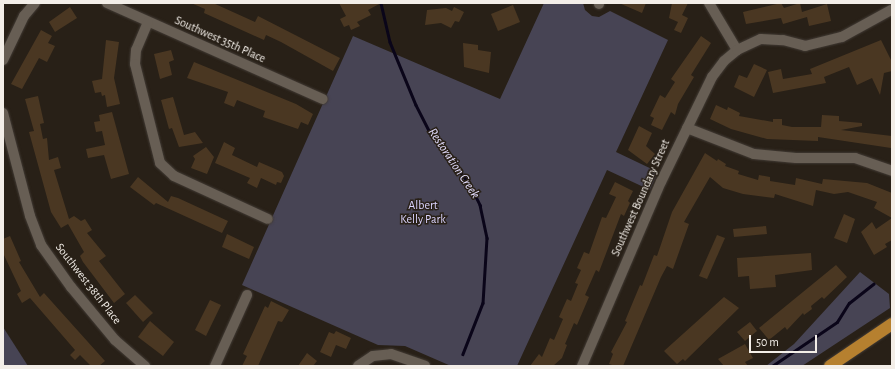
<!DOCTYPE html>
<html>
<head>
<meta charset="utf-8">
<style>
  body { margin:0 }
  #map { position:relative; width:895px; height:369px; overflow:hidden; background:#282017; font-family:"Alegreya Sans",sans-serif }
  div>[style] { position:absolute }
  .green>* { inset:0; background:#474454 }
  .stream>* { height:2.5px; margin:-1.25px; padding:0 1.25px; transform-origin:1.25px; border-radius:1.25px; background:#0a0519 }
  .building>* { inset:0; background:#4a3722 }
  .roads { filter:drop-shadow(0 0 1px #423b35) drop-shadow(0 0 1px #423b35) }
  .street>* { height:10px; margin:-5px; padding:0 5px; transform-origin:5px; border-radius:5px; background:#675e54 }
  .primary>* { height:12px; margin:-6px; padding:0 6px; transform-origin:6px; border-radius:6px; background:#b6802f }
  span { translate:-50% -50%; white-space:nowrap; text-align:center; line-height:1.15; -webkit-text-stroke:3px #282017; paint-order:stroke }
  .street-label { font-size:12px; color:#f3eee8 }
  .park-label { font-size:12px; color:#dbd4fe }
  .water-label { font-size:13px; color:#e4defe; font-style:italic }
  .frame { position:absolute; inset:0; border:4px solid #f3eee8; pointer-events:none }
  .scale { position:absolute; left:749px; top:335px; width:68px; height:18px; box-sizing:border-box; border:2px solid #f3eee8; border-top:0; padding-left:5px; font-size:12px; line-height:14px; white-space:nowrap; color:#f3eee8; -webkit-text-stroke:3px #282017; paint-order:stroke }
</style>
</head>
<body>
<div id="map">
  <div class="green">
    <div style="clip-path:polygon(544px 3px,583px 3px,585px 10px,592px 16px,599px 17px,610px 11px,668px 40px,616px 152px,658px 172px,650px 190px,607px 170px,517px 366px,451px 366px,405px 346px,378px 345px,242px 285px,353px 36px,500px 99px)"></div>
    <div style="clip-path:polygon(860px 272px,889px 294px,890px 308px,802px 366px,766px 366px,794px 344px)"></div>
    <div style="clip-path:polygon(3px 327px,28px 366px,3px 366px)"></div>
  </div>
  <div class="stream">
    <div style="left:381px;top:3px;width:40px;rotate:77deg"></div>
    <div style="left:390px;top:42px;width:68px;rotate:67.6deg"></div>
    <div style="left:416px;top:105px;width:35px;rotate:63deg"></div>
    <div style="left:432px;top:136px;width:60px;rotate:51.8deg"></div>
    <div style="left:469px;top:183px;width:25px;rotate:63deg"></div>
    <div style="left:480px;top:205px;width:34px;rotate:78deg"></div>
    <div style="left:487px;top:238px;width:65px;rotate:93.5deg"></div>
    <div style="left:483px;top:303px;width:55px;rotate:111.4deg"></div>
    <div style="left:772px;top:366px;width:78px;rotate:-34.1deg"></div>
    <div style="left:837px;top:322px;width:22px;rotate:-58deg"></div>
    <div style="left:849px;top:303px;width:31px;rotate:-38deg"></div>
  </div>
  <div class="building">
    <div style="clip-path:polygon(191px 3px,213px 3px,255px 22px,258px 16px,340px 58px,333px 71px,281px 42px,266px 35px,264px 40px,204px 13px,205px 9px)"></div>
    <div style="clip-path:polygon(339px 3px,381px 3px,368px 10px,371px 15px,357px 22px,360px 26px,351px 30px,349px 25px,344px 27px,340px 19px,346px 16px)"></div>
    <div style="clip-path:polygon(619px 3px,646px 3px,642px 13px)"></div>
    <div style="clip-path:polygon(672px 3px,688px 3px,682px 15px,688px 18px,681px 33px,674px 30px,678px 22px,669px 18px)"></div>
    <div style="clip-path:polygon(781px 3px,784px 8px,800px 3px,802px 12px,827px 4px,831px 21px,809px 26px,807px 17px,783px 24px,781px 18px,746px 24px,743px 12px)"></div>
    <div style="clip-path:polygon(513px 5px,520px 22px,498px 31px,491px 14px)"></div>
    <div style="clip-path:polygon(70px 7px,77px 18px,55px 32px,49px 22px)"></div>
    <div style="clip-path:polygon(454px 7px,464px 12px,459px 22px,455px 21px,451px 28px,441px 23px,425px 25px,427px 10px,446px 8px,452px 11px)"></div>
    <div style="clip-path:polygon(41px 30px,52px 36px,48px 43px,55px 46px,47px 62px,39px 58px,22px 89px,11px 84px)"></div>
    <div style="clip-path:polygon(701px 36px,711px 43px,691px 75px,694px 77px,678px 104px,675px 115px,671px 112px,662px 130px,651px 125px,654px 118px,650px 116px,660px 95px,665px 98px,675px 82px,671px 79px)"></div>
    <div style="clip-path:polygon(106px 40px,119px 42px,114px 78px,120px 104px,107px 107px,105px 95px,102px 96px,101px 92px,95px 93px,92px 81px,102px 79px)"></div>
    <div style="clip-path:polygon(881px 40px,892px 62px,892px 71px,884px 73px,880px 95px,872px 78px,857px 85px,849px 67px,824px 77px,826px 83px,773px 93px,768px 72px,781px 69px,783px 79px,812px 74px,810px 69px)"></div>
    <div style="clip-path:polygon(463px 43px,478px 45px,478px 50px,491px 52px,489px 73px,464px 67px)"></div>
    <div style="clip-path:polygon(171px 50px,174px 60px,169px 62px,172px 75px,160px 79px,154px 54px)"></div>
    <div style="clip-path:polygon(194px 62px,296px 104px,313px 114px,308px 125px,301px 122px,298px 129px,263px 117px,265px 111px,237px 100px,234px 107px,224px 103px,228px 92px,187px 78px)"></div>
    <div style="clip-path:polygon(754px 64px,767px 70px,754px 97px,734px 87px,739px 75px,747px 78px)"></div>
    <div style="clip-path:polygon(38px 96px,44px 123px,40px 124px,43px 139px,47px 138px,49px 160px,58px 157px,61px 168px,54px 170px,69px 219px,74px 216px,81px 221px,85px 219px,92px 230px,87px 233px,106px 256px,99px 261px,125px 294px,114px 303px,83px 262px,80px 256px,84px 252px,68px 224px,61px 228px,51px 212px,29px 132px,34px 131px,25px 99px)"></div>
    <div style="clip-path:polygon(173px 97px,184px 135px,195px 132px,203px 143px,179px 147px,172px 128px,169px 129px,161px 100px)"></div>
    <div style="clip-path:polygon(716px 105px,727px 110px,728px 107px,740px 113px,739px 116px,773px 122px,773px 119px,782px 119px,782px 125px,792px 127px,821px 127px,822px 115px,839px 116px,839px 121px,862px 123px,862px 126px,841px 130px,892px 136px,892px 145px,891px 148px,818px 137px,818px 141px,767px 139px,731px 129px,710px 119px)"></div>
    <div style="clip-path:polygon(112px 112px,129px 174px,111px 179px,104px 155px,88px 158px,86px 149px,105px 145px,102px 131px,96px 132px,94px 122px,100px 121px,99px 115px)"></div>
    <div style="clip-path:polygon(639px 126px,652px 133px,646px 146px,655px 154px,647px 164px,628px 150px)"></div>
    <div style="clip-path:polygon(224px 142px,235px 148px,232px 155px,257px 167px,259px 162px,282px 172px,284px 176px,281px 183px,277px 182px,276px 185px,261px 178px,257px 188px,247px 183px,250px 178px,215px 163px)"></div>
    <div style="clip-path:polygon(206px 147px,214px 157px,207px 174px,191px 168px,195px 159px,193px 156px)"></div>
    <div style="clip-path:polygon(705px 153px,717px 161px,718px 159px,726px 164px,725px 166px,739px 171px,738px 174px,758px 180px,759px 175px,770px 177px,770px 181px,795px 185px,796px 178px,822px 184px,823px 179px,867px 183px,892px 193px,892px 218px,874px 208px,877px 202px,848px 192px,834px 194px,816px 190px,813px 206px,775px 194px,774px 198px,743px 194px,723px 188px,710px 177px,684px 222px,689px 224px,673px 269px,667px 266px,661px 277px,623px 366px,615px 366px,609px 364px,613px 354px,611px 352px,627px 322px,625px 321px,640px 285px,642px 286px,654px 255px,657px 256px,672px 212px)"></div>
    <div style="clip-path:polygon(138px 177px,168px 202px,171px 196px,178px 198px,228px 221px,222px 233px,156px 203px,154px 205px,130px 187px)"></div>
    <div style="clip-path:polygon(615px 182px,633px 191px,628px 201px,630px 203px,624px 216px,621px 214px,599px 272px,596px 270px,585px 295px,589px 297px,577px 325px,574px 323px,565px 344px,567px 345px,562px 358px,553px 366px,530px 366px,539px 354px,542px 357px,550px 338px,554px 340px,563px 319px,559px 317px,567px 299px,571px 301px,578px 284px,575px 283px,581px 270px,577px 268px,584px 252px,589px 254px,602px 217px,606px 218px,616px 197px,609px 194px)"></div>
    <div style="clip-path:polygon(844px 214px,855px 219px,847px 243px,834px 238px)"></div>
    <div style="clip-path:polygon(892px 218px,892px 240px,885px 244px,887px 247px,874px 255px,861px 232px,872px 222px,876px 229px)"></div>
    <div style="clip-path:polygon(766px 226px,767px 234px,734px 237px,733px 229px)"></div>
    <div style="clip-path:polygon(227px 234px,254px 247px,249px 259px,222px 247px)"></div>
    <div style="clip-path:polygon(717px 235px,725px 238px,707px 279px,699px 276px)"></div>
    <div style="clip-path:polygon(10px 236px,21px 261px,19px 262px,40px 297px,44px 293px,105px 361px,99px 366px,91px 366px,80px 355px,75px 360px,70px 355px,75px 350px,30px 298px,22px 303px,17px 294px,21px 291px,3px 253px,3px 239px)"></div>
    <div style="clip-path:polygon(811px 253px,812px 270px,775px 275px,776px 287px,750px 289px,749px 276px,738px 277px,737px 258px)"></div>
    <div style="clip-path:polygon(836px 265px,847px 277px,824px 299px,822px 297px,811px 306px,812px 309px,804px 315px,803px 313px,787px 330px,785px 327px,769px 340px,759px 328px)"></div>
    <div style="clip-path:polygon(135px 295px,153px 313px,143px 322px,126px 303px)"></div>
    <div style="clip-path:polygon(724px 297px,739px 308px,685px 361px,683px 359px,677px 364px,664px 351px)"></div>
    <div style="clip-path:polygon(210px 300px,221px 305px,206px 336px,195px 330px)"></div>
    <div style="clip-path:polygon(271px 301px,289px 310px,282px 322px,278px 321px,258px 366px,242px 366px,247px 356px,243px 354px,265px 306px,268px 308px)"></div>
    <div style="clip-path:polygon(150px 321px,174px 342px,163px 356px,138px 337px)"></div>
    <div style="clip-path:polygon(750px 322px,757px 331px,745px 341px,737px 332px)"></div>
    <div style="clip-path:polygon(336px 331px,351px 338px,346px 349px,336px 345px,331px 357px,320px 352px,329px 332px,334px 334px)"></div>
    <div style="clip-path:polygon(745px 344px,753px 358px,745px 362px,748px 366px,724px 366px,718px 359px)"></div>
    <div style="clip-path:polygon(307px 353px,317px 361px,313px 366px,298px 366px)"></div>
  </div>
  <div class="roads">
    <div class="street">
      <div style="left:107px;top:3px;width:236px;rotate:24deg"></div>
      <div style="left:709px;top:3px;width:55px;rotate:59.2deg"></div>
      <div style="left:599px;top:4px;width:1px;rotate:-90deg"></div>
      <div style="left:148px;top:22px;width:30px;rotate:113deg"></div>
      <div style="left:136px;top:50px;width:14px;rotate:94deg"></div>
      <div style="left:135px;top:64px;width:102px;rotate:75.8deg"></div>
      <div style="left:160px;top:163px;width:19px;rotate:43deg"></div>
      <div style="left:174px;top:176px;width:103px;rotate:24.6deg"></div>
      <div style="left:3px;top:60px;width:49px;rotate:-64.5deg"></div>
      <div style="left:24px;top:16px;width:17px;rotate:-50deg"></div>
      <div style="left:3px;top:113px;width:106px;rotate:75.3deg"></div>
      <div style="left:30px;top:216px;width:31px;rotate:69deg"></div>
      <div style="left:41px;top:245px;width:52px;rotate:54.5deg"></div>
      <div style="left:71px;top:287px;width:69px;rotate:50.3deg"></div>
      <div style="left:115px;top:340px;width:40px;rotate:41deg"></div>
      <div style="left:687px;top:128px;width:72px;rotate:21.2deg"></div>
      <div style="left:754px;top:154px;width:42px;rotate:5.4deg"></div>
      <div style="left:796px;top:158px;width:59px"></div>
      <div style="left:855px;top:158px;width:39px;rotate:19deg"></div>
      <div style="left:215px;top:366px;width:78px;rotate:-65.7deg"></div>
      <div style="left:358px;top:366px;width:18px;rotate:-34deg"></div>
      <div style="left:373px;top:356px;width:18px;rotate:-6deg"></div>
      <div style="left:391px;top:354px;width:36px;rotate:19deg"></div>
      <div style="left:582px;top:366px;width:200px;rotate:-66.8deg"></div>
      <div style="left:661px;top:182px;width:117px;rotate:-64.1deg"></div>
      <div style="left:712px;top:77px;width:20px;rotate:-53deg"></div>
      <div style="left:724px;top:61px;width:17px;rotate:-40deg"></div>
      <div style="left:737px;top:50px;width:26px;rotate:-25deg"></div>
      <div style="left:761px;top:39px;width:22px;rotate:3deg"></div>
      <div style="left:783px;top:40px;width:23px;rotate:15deg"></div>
      <div style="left:805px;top:46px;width:38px;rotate:-14deg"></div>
      <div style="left:842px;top:37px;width:56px;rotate:-28.9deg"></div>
    </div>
    <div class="primary">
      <div style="left:830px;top:366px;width:75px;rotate:-34.1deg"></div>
    </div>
  </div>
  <div class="street-label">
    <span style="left:220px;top:40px;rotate:24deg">Southwest 35th Place</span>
    <span style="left:641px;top:198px;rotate:-66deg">Southwest Boundary Street</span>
    <span style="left:88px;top:284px;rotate:52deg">Southwest 38th Place</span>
  </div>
  <div class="park-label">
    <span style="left:423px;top:213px">Albert<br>Kelly Park</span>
  </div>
  <div class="water-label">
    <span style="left:453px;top:164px;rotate:56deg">Restoration Creek</span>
  </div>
  <div class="frame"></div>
  <div class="scale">50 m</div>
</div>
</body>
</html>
